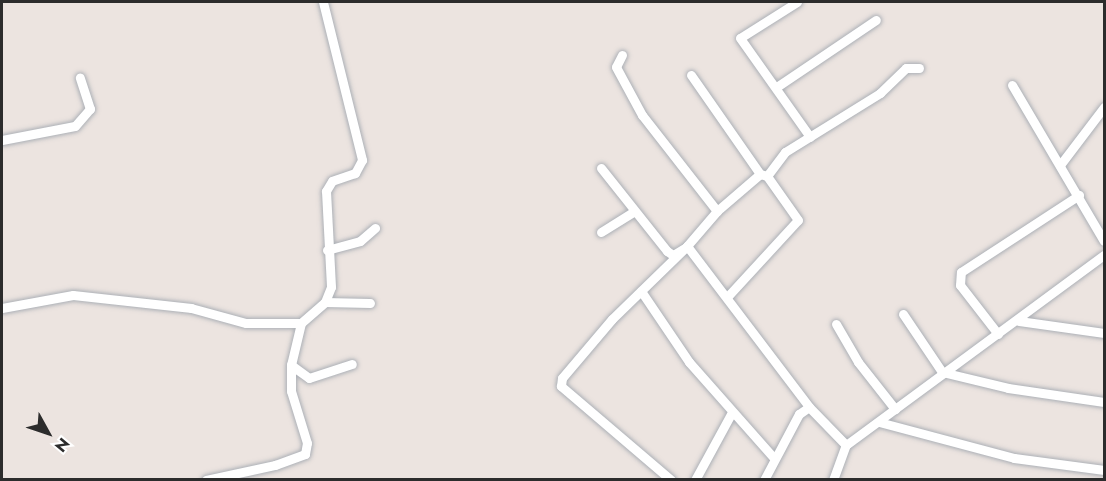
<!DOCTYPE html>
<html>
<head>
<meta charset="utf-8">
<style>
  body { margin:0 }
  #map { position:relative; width:1106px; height:481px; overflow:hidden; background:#ece4e0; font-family:Jost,sans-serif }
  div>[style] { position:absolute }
  .roads { filter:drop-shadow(0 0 2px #acb0b6) drop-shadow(0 0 2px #acb0b6) }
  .minor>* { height:9px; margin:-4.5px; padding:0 4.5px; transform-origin:4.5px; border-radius:4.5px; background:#fff }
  span { translate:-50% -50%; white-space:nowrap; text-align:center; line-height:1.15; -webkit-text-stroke:6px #fff; paint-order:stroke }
  .frame { position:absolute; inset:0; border:3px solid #2c2c2c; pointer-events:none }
  .north { position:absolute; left:18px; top:403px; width:60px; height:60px; -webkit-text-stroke:4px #fff; paint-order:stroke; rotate:130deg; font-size:16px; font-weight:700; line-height:24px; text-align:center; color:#2c2c2c }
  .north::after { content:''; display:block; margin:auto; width:21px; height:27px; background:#2c2c2c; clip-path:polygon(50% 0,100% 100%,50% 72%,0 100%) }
</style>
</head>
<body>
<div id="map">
  <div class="roads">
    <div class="minor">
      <div style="left:323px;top:2px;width:163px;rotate:76.1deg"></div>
      <div style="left:362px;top:160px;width:15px;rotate:118deg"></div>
      <div style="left:355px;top:173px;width:24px;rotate:161deg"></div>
      <div style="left:332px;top:181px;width:12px;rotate:121deg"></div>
      <div style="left:326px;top:191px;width:96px;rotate:87deg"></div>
      <div style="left:331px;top:287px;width:16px;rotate:112deg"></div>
      <div style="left:797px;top:2px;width:67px;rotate:147.7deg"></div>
      <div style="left:740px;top:38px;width:121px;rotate:54.7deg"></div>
      <div style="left:622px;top:55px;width:13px;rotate:117deg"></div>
      <div style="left:616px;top:67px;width:55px;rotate:61.6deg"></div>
      <div style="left:642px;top:115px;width:122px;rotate:52deg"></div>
      <div style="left:691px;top:75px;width:121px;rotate:55.1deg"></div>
      <div style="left:760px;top:174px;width:57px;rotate:139.3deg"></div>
      <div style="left:717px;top:211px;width:46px;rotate:130.6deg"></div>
      <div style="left:687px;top:246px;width:202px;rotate:52.8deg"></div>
      <div style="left:809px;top:407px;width:53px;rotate:45.8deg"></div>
      <div style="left:1012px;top:85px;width:181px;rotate:59.5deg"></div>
      <div style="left:778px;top:86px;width:118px;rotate:-34deg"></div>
      <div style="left:2px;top:140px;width:74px;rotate:-10.9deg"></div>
      <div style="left:75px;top:126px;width:23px;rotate:-49deg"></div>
      <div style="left:90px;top:109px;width:33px;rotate:-108deg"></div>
      <div style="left:1060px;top:165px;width:73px;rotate:-52.8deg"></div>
      <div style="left:601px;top:168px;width:106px;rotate:51.5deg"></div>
      <div style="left:667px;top:251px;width:7px;rotate:34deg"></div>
      <div style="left:673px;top:255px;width:12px;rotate:-31deg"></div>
      <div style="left:760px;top:174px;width:7px;rotate:16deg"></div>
      <div style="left:767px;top:176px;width:30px;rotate:-53deg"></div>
      <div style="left:785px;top:152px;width:112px;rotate:-31.8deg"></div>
      <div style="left:880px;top:93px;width:36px;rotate:-44deg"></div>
      <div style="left:906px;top:68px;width:13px"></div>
      <div style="left:601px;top:232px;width:39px;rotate:-32deg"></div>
      <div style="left:327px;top:250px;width:34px;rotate:-15deg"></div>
      <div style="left:360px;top:241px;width:20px;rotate:-41deg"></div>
      <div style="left:641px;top:291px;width:86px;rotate:55.9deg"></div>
      <div style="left:689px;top:362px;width:127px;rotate:48.5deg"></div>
      <div style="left:728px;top:296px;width:103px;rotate:-47.4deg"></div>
      <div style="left:798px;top:220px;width:54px;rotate:-125.2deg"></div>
      <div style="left:2px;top:308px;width:72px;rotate:-10.4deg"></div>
      <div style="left:73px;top:295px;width:119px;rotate:6.3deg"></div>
      <div style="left:191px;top:308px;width:57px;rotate:15.3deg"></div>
      <div style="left:246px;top:323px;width:55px"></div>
      <div style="left:903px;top:314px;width:70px;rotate:56.1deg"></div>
      <div style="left:942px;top:372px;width:68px;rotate:13.6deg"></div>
      <div style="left:1008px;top:388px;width:97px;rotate:8.3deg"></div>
      <div style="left:1019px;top:321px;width:86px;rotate:8deg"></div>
      <div style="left:836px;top:324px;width:44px;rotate:59.9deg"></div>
      <div style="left:858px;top:362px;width:60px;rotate:51.8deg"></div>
      <div style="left:998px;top:334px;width:62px;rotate:-127.8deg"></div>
      <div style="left:960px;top:285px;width:13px;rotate:-86deg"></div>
      <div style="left:961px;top:272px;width:141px;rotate:-33.1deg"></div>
      <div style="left:291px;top:365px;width:22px;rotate:36deg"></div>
      <div style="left:309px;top:378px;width:45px;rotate:-18deg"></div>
      <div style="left:879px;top:422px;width:140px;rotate:14.9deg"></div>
      <div style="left:1014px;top:458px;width:91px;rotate:7.6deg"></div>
      <div style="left:206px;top:480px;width:71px;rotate:-12.3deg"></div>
      <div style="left:275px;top:465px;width:32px;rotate:-20deg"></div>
      <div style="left:305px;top:454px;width:11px;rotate:-80deg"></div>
      <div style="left:307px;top:443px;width:54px;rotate:-107.1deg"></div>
      <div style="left:291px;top:391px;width:26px;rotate:-90deg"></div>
      <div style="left:291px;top:365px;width:43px;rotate:-76.6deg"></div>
      <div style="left:301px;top:323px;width:32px;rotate:-41deg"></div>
      <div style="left:325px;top:302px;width:45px;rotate:1.3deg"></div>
      <div style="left:671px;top:480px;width:145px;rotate:-139.5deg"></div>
      <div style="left:561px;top:386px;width:8px;rotate:-83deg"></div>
      <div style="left:562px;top:378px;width:77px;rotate:-49.7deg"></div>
      <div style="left:612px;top:319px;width:105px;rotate:-44.2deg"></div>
      <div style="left:695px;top:480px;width:75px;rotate:-61.4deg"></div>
      <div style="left:764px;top:480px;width:75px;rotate:-62.1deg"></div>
      <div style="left:799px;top:414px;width:12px;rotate:-35deg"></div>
      <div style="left:833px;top:480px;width:37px;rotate:-70deg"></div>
      <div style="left:846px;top:445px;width:320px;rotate:-36.4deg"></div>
    </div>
  </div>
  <div class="frame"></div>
  <div class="north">N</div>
</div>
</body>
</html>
